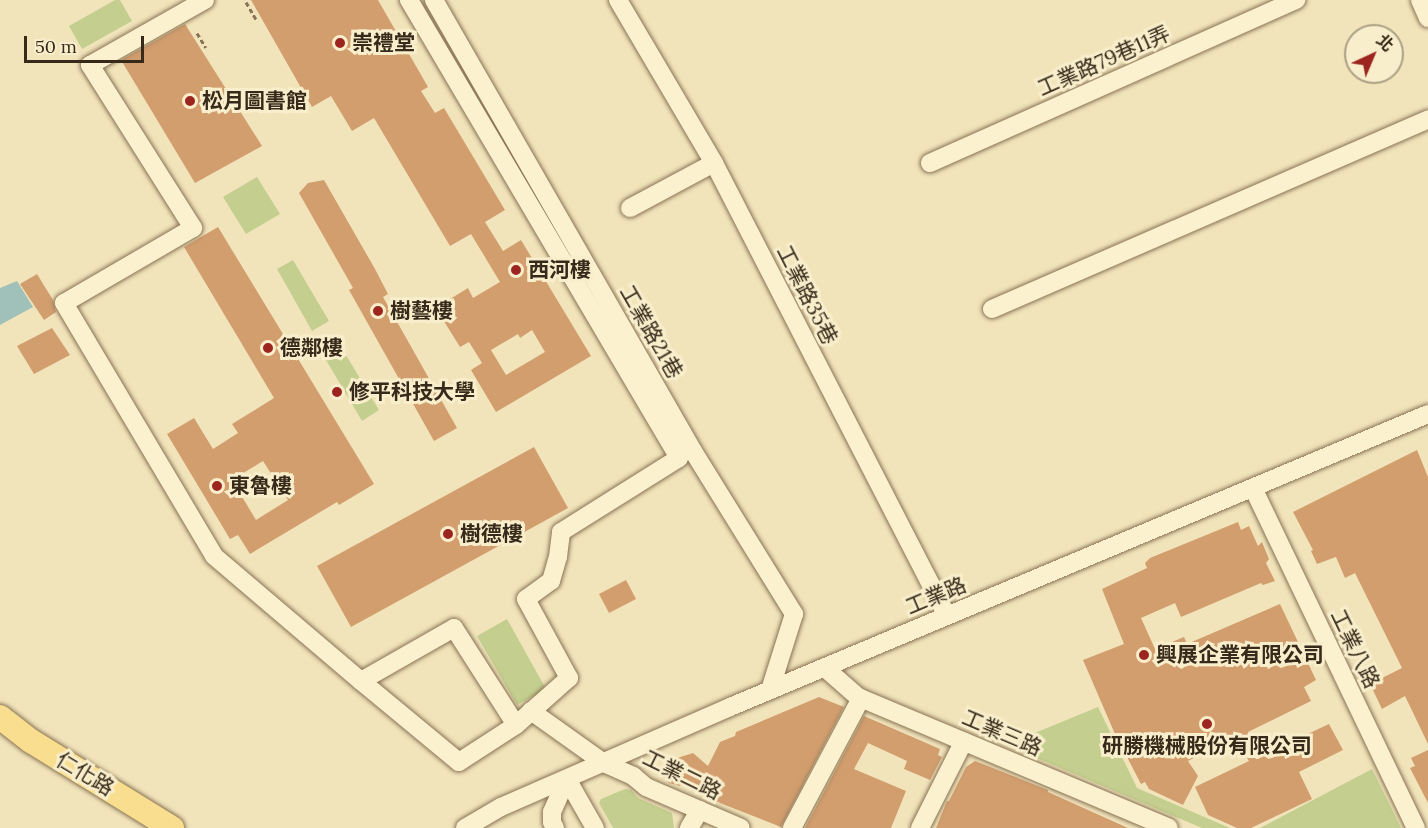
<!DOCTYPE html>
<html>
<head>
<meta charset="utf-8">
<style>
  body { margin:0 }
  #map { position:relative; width:1428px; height:828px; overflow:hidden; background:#f1e4bb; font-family:Lora,"Noto Sans TC",serif }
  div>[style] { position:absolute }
  .green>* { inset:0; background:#c4cf8f }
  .water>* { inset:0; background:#a0c1b9 }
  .building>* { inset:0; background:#d29e6e }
  .path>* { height:3px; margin-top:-1.5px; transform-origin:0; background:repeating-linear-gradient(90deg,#897354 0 4.5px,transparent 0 7.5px) }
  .roads { filter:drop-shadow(0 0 2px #897354) drop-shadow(0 0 2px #897354) }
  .minor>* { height:18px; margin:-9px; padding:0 9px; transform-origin:9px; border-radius:9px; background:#fbf1cf }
  .major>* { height:24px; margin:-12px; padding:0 12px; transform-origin:12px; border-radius:12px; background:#f8de8e }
  .dots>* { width:16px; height:16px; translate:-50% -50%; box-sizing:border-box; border:3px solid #f8eecb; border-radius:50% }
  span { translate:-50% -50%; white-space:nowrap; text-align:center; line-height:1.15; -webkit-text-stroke:6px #f8eecb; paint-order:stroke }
  .poi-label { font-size:21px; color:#372a1a; font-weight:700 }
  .left { translate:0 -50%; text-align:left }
  .street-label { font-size:21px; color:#372a1a }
  .north { position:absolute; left:1344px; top:24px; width:60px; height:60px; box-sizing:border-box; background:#f8eecb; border:2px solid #aba084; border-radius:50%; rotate:44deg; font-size:16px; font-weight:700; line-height:24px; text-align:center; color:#372a1a }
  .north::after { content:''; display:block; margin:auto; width:21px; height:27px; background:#9c261f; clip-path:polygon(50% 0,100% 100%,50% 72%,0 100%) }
  .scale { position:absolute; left:24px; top:36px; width:120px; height:27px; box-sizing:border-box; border:3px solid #372a1a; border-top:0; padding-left:8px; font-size:18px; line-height:21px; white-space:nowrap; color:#372a1a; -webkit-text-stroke:4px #f8eecb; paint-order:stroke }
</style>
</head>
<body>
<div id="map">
  <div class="green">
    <div style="clip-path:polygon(115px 0,120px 0,132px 21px,82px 49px,69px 26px)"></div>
    <div style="clip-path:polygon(257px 177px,280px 214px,246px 234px,223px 197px)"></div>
    <div style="clip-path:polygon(293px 260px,329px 321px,312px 331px,277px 269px)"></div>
    <div style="clip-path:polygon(343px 350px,379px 410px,362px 421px,326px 360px)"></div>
    <div style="clip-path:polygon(507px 619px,546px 689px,517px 705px,477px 636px)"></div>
    <div style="clip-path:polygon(1098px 707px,1137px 788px,1230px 828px,1202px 828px,1006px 745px)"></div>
    <div style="clip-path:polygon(1372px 769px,1401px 828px,1260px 828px)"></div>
    <div style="clip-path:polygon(625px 789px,631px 790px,638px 798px,672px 813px,674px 828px,613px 828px,599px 803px,601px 799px)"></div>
  </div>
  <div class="water">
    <div style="clip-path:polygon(17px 281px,33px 307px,0 325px,0 288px)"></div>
  </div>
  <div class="building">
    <div style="clip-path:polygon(evenodd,251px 0,378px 0,428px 87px,421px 91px,435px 113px,444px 108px,505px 210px,485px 222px,503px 251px,521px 240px,591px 356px,496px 412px,471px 370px,482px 363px,469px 342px,460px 347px,442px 318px,448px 314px,442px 304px,468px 288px,473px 298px,500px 282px,471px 234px,450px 246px,374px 118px,352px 131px,331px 96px,312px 107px,251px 0,532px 330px,545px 352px,506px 375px,491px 350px,518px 334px,520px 338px,532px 330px)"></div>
    <div style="clip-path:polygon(185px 24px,262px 146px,195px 183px,121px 60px)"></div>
    <div style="clip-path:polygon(324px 180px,375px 269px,388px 294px,383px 297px,457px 428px,434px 441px,349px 290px,353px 288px,299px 193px,308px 183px)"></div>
    <div style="clip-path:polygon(evenodd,218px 227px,374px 484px,339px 505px,337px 502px,250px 554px,238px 535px,230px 539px,167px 434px,194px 418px,213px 449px,238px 433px,232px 424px,274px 398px,184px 247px,218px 227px,263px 461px,288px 500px,256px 520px,232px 480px,263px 461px)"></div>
    <div style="clip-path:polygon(37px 274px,53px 300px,56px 312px,44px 320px,20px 284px)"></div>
    <div style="clip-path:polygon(52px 328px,70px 355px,34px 374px,17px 346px)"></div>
    <div style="clip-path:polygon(534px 447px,568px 508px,351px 627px,317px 566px)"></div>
    <div style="clip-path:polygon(1417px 450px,1428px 477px,1428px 744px,1405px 696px,1382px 709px,1370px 684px,1402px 668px,1355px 573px,1345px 578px,1336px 557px,1317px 564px,1311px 551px,1313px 550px,1293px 512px)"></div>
    <div style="clip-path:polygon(1238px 522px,1241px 530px,1249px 526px,1258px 546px,1262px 542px,1269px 559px,1266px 563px,1275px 581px,1263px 585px,1261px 583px,1181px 617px,1175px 603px,1141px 618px,1155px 649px,1184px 637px,1187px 644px,1280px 604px,1316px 680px,1304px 687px,1311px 701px,1248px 732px,1252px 739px,1240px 746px,1234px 738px,1188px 761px,1198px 776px,1183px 805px,1149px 789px,1145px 782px,1141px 784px,1115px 734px,1083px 660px,1124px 644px,1102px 589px,1147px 568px,1145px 563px,1150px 558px)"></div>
    <div style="clip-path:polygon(626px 580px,636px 599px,609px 613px,599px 594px)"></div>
    <div style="clip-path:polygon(819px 697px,844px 707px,781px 827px,720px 803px,682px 783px,680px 786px,669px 783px,660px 773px,665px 762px,693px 753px,708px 766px,720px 742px,735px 736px,736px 732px)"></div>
    <div style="clip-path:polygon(864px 716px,940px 749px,938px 755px,942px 757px,930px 780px,904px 769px,907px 761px,868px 743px,854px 769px,906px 791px,891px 828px,805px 828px)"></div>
    <div style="clip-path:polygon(1329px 724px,1343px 750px,1299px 772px,1312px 799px,1251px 828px,1237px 828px,1208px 815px,1195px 787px,1249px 761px,1247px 758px,1260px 753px,1261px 756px)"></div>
    <div style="clip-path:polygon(1428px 750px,1428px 803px,1410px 768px,1415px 766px,1411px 758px)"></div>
    <div style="clip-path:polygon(975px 761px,1048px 790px,1048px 792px,1128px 828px,936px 828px,947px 801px,949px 801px,966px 767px)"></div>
  </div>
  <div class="path">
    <div style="left:246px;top:2px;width:20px;rotate:60deg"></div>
    <div style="left:197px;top:33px;width:17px;rotate:59deg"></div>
  </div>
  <div class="roads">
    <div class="minor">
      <div style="left:205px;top:0;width:132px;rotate:150.5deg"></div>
      <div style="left:90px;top:65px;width:193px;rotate:57.7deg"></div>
      <div style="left:193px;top:228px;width:149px;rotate:149.8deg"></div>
      <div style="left:64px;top:303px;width:294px;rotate:59.3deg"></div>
      <div style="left:214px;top:556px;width:193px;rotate:40.4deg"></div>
      <div style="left:361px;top:681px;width:107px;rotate:-29.7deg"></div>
      <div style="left:454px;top:628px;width:115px;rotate:57.4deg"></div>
      <div style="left:516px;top:725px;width:71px;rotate:-41.6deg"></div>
      <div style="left:569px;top:678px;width:90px;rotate:-118.6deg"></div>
      <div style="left:526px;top:599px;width:31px;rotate:-36deg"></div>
      <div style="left:551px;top:581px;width:25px;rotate:-74deg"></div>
      <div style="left:558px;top:557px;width:25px;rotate:-83deg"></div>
      <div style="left:561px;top:532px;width:139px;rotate:-32.1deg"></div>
      <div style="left:679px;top:458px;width:532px;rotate:-120.52deg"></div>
      <div style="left:434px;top:0;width:520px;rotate:60.13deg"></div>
      <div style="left:693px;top:451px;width:192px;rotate:58.2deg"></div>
      <div style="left:794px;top:614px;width:80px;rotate:107.5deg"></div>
      <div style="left:618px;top:0;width:189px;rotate:59.5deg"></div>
      <div style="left:714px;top:163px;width:509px;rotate:62.78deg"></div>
      <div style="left:1420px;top:0;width:20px;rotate:66deg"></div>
      <div style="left:930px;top:163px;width:401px;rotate:-24deg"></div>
      <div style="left:630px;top:208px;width:95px;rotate:-28.2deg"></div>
      <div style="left:992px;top:309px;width:476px;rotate:-23.5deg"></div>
      <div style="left:1254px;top:490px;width:375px;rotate:64.4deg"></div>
      <div style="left:825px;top:668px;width:44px;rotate:41.3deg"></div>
      <div style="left:858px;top:697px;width:337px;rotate:22.8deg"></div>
      <div style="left:361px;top:681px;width:127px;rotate:39.6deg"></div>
      <div style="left:459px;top:762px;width:68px;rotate:-33deg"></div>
      <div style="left:531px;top:711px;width:90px;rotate:35.5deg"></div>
      <div style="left:604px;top:763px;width:32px;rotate:24deg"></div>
      <div style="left:633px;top:776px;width:17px;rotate:40deg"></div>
      <div style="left:646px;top:787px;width:103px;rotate:23.3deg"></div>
      <div style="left:567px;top:779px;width:56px;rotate:60.3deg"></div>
      <div style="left:465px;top:828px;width:42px;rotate:-30.3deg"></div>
      <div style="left:501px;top:807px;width:250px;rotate:-23.6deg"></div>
      <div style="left:730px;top:707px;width:757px;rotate:-22.77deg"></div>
      <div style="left:555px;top:828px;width:7px;rotate:-117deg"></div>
      <div style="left:552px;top:822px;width:10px;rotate:-90deg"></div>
      <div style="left:552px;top:812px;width:36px;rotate:-66deg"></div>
      <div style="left:689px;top:828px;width:21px;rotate:-59deg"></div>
      <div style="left:792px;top:828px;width:147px;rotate:-62deg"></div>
      <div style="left:920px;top:828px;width:97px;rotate:-63.2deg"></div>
    </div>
    <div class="major">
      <div style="left:0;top:717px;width:39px;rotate:38deg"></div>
      <div style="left:31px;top:741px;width:166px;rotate:31.7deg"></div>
    </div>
  </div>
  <div class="dots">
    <div style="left:340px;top:43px;background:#9c261f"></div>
    <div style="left:190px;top:101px;background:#9c261f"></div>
    <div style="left:516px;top:270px;background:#9c261f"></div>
    <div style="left:378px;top:311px;background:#9c261f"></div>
    <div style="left:268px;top:348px;background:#9c261f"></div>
    <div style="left:337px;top:392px;background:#9c261f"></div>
    <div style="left:217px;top:486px;background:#9c261f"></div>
    <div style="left:448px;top:534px;background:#9c261f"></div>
    <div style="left:1144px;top:655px;background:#9c261f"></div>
    <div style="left:1207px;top:724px;background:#9c261f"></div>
  </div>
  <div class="poi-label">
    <span class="left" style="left:352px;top:43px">崇禮堂</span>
    <span class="left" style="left:202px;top:101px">松月圖書館</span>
    <span class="left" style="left:528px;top:270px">西河樓</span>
    <span class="left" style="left:390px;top:311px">樹藝樓</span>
    <span class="left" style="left:280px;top:348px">德鄰樓</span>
    <span class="left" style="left:349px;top:392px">修平科技大學</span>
    <span class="left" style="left:229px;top:486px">東魯樓</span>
    <span class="left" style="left:460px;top:534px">樹德樓</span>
    <span class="left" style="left:1156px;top:655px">興展企業有限公司</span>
    <span style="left:1207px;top:746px">研勝機械股份有限公司</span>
  </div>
  <div class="street-label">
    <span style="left:1104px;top:61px;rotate:-24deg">工業路79巷11弄</span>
    <span style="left:807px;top:295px;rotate:63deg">工業路35巷</span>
    <span style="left:651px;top:332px;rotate:60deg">工業路21巷</span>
    <span style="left:936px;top:596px;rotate:-23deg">工業路</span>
    <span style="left:1355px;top:649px;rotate:64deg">工業八路</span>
    <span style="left:1002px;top:733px;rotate:23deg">工業三路</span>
    <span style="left:85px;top:774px;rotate:31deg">仁化路</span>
    <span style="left:682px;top:775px;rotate:26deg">工業二路</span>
  </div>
  <div class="north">北</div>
  <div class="scale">50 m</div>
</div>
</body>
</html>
